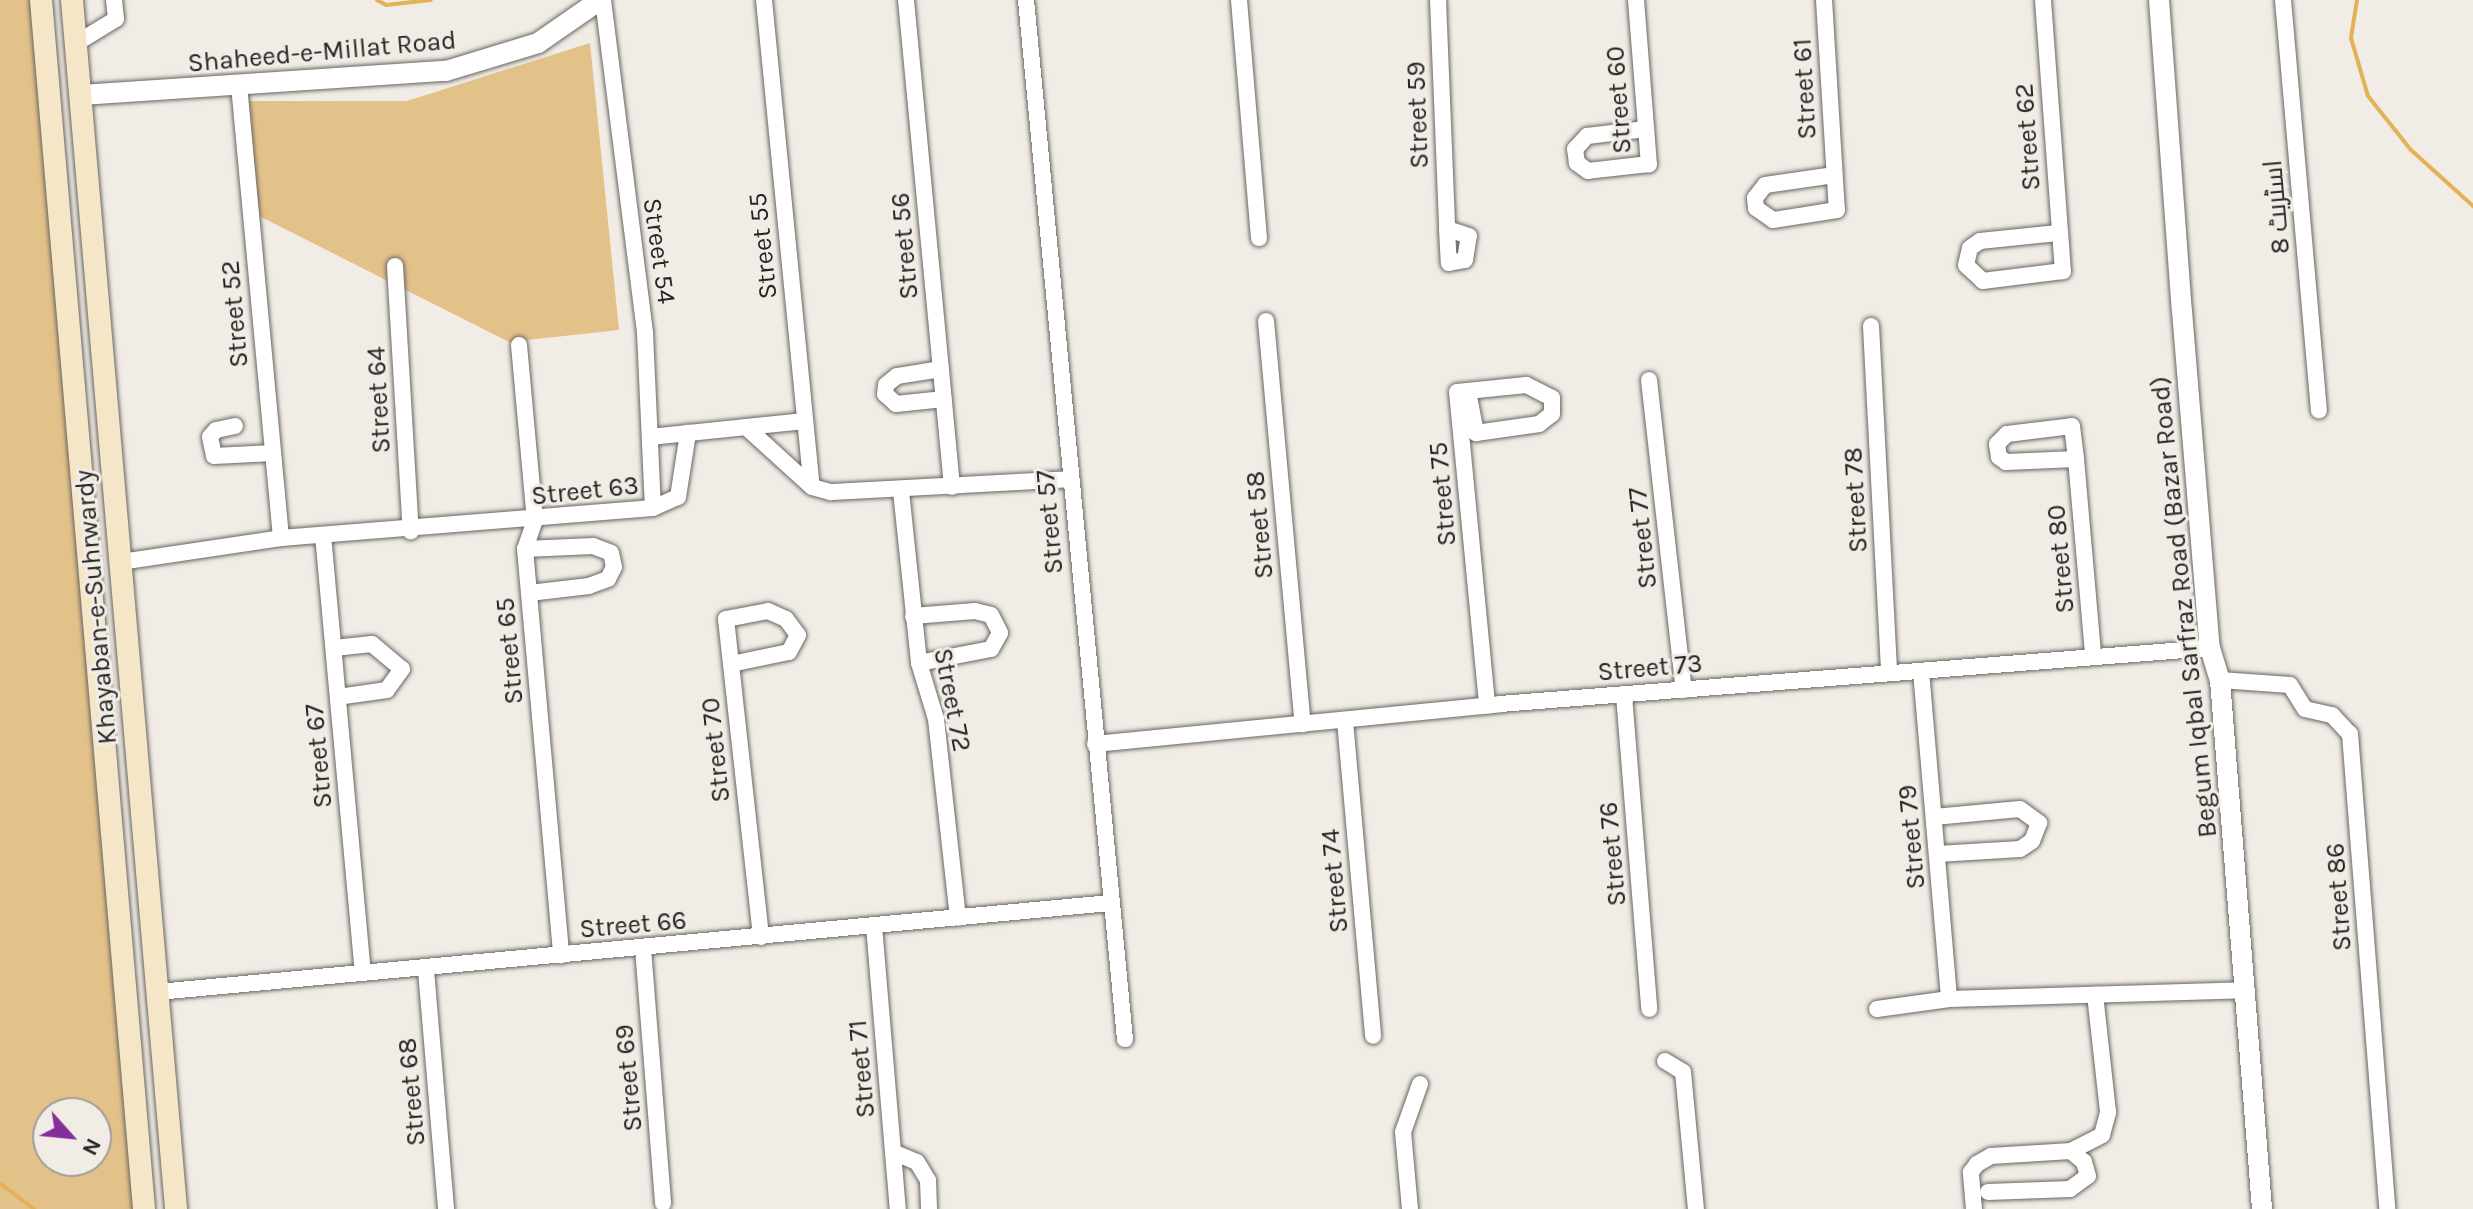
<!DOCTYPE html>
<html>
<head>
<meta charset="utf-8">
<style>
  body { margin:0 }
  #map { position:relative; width:2473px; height:1209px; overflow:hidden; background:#f1ede6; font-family:Karla,Cairo,sans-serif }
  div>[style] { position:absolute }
  .green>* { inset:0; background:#e3c28a }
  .stream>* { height:4px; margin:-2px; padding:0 2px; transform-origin:2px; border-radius:2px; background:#e3b156 }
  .roads { filter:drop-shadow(0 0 2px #696560) drop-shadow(0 0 2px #696560) }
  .minor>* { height:16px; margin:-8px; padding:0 8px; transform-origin:8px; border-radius:8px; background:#fff }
  .tertiary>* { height:20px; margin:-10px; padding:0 10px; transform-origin:10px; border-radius:10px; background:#fff }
  .secondary>* { height:22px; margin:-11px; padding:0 11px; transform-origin:11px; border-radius:11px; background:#f5e6c8 }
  span { translate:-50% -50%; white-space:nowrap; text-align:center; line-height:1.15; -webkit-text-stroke:6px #f1ede6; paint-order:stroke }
  .street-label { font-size:26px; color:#262523 }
  .north { position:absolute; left:32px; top:1097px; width:80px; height:80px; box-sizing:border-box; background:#f1ede6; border:2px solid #a09d98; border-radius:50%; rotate:117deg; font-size:22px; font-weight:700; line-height:32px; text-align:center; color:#262523 }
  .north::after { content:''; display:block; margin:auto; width:28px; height:36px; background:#852e9b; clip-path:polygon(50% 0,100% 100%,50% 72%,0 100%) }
</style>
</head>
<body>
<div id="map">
  <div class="green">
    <div style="clip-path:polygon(evenodd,0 0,34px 0,135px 1209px,0 1209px,0 0,48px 1113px,96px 1113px,96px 1161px,48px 1161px,48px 1113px)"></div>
    <div style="clip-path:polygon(590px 43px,619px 330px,509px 342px,257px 215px,245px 101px,407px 101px)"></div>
  </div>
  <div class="stream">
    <div style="left:377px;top:0;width:10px;rotate:29deg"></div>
    <div style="left:386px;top:5px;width:45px;rotate:-6.3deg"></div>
    <div style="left:2357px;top:0;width:38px;rotate:99deg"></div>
    <div style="left:2351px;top:38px;width:60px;rotate:73.7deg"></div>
    <div style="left:2368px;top:96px;width:69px;rotate:51.5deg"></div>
    <div style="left:2411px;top:150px;width:84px;rotate:42.1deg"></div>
    <div style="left:0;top:1183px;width:43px;rotate:37.4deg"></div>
  </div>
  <div class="roads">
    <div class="minor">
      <div style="left:603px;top:0;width:336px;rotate:82.8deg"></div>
      <div style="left:645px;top:333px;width:175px;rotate:87.4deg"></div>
      <div style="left:764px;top:0;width:489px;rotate:84.4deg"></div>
      <div style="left:906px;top:0;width:489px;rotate:84.6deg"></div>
      <div style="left:1026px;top:0;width:1044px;rotate:84.56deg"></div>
      <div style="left:1239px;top:0;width:239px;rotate:85.2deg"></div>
      <div style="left:1438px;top:0;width:229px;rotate:87.7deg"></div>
      <div style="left:1447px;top:229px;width:34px;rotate:87deg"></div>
      <div style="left:1449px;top:263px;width:16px;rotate:-11deg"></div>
      <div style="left:1465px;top:260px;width:24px;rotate:-81deg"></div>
      <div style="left:1469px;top:236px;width:23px;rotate:-162deg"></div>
      <div style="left:1636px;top:0;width:165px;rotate:85.5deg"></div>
      <div style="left:1649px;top:164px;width:61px;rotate:173.5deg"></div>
      <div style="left:1588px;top:171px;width:14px;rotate:-144deg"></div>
      <div style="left:1577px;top:163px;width:14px;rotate:-98deg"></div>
      <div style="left:1575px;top:149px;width:18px;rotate:-47deg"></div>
      <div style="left:1587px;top:136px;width:59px;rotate:-6.8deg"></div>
      <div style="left:1824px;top:0;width:210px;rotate:86.5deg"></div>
      <div style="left:1837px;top:210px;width:65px;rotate:171.1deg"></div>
      <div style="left:1773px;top:220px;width:21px;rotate:-145deg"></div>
      <div style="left:1756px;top:208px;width:10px;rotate:-96deg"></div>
      <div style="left:1755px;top:198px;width:16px;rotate:-52deg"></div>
      <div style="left:1765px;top:185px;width:70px;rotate:-8.2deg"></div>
      <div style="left:2043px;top:0;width:272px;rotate:85.8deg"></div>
      <div style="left:2063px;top:271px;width:81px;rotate:172.9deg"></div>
      <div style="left:1983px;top:281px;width:23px;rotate:-137deg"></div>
      <div style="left:1966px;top:265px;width:17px;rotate:-77deg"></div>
      <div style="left:1970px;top:248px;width:12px;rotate:-35deg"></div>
      <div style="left:1980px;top:241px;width:78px;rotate:-5.9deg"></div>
      <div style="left:2283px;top:0;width:412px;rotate:85deg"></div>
      <div style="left:75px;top:44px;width:48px;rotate:-31.4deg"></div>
      <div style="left:116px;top:19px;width:19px;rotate:-96deg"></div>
      <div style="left:239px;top:85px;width:455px;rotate:84.7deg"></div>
      <div style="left:395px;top:266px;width:266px;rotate:86.6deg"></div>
      <div style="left:1266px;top:321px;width:405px;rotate:84.8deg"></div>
      <div style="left:1871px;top:326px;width:346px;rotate:87deg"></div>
      <div style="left:519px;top:345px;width:176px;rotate:84.8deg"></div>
      <div style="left:535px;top:520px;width:31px;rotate:109deg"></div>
      <div style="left:525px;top:549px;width:408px;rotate:84.9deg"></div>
      <div style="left:941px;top:369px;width:45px;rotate:171deg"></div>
      <div style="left:897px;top:376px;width:14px;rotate:141deg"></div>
      <div style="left:886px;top:385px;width:9px;rotate:96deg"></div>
      <div style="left:885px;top:394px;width:15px;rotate:42deg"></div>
      <div style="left:896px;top:404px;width:48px;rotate:-5.9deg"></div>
      <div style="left:1649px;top:380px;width:312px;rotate:83.6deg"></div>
      <div style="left:1468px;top:391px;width:43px;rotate:79.2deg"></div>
      <div style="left:1476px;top:433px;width:64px;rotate:-8.1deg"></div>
      <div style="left:1539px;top:424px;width:16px;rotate:-38deg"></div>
      <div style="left:1552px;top:414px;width:16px;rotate:-90deg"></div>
      <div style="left:1552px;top:398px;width:29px;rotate:-153deg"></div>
      <div style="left:1526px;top:385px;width:69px;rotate:174.2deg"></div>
      <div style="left:1457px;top:392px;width:315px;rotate:84.5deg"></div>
      <div style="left:235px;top:426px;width:19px;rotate:168deg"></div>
      <div style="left:216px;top:430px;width:9px;rotate:131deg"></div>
      <div style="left:210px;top:437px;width:19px;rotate:78deg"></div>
      <div style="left:214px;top:456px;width:59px;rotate:-2.9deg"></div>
      <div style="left:746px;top:427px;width:59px;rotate:-5.8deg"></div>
      <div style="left:650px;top:437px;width:97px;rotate:-5.9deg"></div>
      <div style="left:746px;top:427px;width:89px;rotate:42.3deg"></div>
      <div style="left:812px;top:487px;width:20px;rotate:15deg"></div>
      <div style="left:831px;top:492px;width:239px;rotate:-3.1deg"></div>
      <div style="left:2076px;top:459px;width:70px;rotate:177.5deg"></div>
      <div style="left:2006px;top:462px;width:9px;rotate:-144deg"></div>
      <div style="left:1999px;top:457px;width:13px;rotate:-99deg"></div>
      <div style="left:1997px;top:444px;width:14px;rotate:-45deg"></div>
      <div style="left:2007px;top:434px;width:65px;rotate:-7deg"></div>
      <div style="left:2072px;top:426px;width:33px;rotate:83deg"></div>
      <div style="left:2076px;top:459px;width:196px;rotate:85deg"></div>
      <div style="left:901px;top:491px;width:173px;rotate:84deg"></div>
      <div style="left:919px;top:663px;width:59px;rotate:73.1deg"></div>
      <div style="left:936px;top:719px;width:200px;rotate:83.7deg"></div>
      <div style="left:323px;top:535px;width:439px;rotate:84.8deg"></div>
      <div style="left:525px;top:549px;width:68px;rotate:-2.5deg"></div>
      <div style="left:593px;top:546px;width:19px;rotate:21deg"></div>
      <div style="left:611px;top:553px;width:14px;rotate:78deg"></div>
      <div style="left:614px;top:567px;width:13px;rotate:117deg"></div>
      <div style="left:608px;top:579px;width:20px;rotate:160deg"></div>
      <div style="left:589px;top:586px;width:60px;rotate:173.3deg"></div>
      <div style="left:121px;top:562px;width:162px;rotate:-8.5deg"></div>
      <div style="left:281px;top:538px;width:373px;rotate:-4.6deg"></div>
      <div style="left:653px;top:508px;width:27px;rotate:-24deg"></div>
      <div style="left:678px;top:497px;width:65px;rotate:-81.1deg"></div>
      <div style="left:913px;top:616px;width:62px;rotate:-4.6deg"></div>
      <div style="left:975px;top:611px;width:16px;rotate:14deg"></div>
      <div style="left:991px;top:615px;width:20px;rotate:63deg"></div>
      <div style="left:1000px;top:633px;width:18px;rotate:119deg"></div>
      <div style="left:991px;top:649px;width:73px;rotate:169deg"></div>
      <div style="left:334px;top:648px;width:38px;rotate:-6deg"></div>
      <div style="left:372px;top:644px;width:39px;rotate:40deg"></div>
      <div style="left:402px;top:669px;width:26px;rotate:126deg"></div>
      <div style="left:387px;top:690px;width:49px;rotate:171.9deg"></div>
      <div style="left:731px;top:664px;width:59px;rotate:-11.7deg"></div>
      <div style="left:789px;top:652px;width:19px;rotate:-62deg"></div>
      <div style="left:798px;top:635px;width:20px;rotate:-127deg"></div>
      <div style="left:786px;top:619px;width:20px;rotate:-156deg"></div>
      <div style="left:768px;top:611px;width:43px;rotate:169.2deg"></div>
      <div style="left:726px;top:619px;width:320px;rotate:83.7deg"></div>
      <div style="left:1921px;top:671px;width:329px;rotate:85.1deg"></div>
      <div style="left:2220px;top:680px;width:70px;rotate:4.1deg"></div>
      <div style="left:2290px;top:685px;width:28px;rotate:58deg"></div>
      <div style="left:2305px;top:709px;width:28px;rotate:13deg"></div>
      <div style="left:2332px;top:715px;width:26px;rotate:47deg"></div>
      <div style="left:2350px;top:734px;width:476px;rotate:85.5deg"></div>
      <div style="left:1624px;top:695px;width:315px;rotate:85.4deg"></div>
      <div style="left:1345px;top:721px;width:316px;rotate:84.9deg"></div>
      <div style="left:1095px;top:744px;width:407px;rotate:-5.6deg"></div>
      <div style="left:1500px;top:704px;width:712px;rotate:-4.51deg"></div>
      <div style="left:1934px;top:817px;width:86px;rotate:-5.3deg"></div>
      <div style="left:2020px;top:809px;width:24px;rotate:36deg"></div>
      <div style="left:2039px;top:823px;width:19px;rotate:111deg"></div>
      <div style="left:2032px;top:841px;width:14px;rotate:146deg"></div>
      <div style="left:2020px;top:849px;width:83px;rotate:176.6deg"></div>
      <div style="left:874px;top:926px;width:284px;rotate:85.2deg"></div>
      <div style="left:643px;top:948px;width:256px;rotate:85.5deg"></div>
      <div style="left:426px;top:970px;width:240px;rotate:85.2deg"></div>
      <div style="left:158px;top:992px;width:957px;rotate:-5.34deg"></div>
      <div style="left:1877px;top:1009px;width:73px;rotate:-7.9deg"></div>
      <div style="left:1949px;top:999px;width:295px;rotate:-1.7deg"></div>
      <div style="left:1665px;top:1061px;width:21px;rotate:31deg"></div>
      <div style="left:1683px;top:1072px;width:138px;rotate:84.6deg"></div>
      <div style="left:893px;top:1152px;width:26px;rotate:23deg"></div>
      <div style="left:917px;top:1162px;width:21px;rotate:59deg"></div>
      <div style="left:928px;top:1180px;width:29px;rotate:88deg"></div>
      <div style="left:1988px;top:1192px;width:82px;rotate:-2.1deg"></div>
      <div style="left:2070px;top:1189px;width:22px;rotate:-36deg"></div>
      <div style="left:2088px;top:1176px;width:15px;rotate:-106deg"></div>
      <div style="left:2084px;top:1162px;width:17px;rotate:-140deg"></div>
      <div style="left:1410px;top:1209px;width:77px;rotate:-95.2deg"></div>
      <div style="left:1403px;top:1132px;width:51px;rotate:-70.5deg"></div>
      <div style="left:1974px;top:1209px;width:37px;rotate:-95deg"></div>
      <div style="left:1971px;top:1172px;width:10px;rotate:-53deg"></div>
      <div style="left:1977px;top:1164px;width:16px;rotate:-30deg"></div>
      <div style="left:1991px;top:1156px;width:80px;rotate:-3.6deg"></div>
      <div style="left:2071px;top:1151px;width:35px;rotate:-27deg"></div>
      <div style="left:2102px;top:1135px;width:24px;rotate:-75deg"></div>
      <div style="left:2108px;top:1112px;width:118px;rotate:-96.3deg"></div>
    </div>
    <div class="tertiary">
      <div style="left:2159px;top:0;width:312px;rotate:85.8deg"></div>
      <div style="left:2182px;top:311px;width:338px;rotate:85.3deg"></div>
      <div style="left:2210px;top:648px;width:34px;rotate:73deg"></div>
      <div style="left:2220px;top:680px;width:531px;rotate:85.46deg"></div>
      <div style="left:80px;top:95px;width:367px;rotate:-3.8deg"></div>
      <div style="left:446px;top:71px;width:96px;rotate:-16.9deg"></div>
      <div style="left:538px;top:43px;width:75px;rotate:-34.7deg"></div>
    </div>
    <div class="secondary">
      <div style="left:41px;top:0;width:1213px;rotate:85.13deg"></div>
      <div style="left:72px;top:0;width:1213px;rotate:85.08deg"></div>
    </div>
  </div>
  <div class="street-label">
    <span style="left:322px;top:52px;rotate:-5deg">Shaheed-e-Millat Road</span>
    <span style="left:1805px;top:89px;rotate:-93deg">Street 61</span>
    <span style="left:1619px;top:100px;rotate:-94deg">Street 60</span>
    <span style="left:1418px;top:115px;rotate:-92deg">Street 59</span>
    <span style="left:2028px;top:137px;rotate:-94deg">Street 62</span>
    <span style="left:2277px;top:207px;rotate:-95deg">اسٹریٹ 8</span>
    <span style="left:763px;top:246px;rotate:-96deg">Street 55</span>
    <span style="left:905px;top:246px;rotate:-95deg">Street 56</span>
    <span style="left:659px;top:251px;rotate:82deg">Street 54</span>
    <span style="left:235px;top:314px;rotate:-95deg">Street 52</span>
    <span style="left:379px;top:400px;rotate:-93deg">Street 64</span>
    <span style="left:585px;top:491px;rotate:-6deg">Street 63</span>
    <span style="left:1443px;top:494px;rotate:-95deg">Street 75</span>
    <span style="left:1856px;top:500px;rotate:-93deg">Street 78</span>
    <span style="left:1050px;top:522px;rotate:-95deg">Street 57</span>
    <span style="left:1260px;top:525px;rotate:-95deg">Street 58</span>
    <span style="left:1643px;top:538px;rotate:-96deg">Street 77</span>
    <span style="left:2061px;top:559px;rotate:-95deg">Street 80</span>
    <span style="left:96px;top:607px;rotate:-95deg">Khayaban-e-Suhrwardy</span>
    <span style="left:2184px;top:607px;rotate:-96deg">Begum Iqbal Sarfraz Road (Bazar Road)</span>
    <span style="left:510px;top:651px;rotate:-95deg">Street 65</span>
    <span style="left:1650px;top:668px;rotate:-5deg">Street 73</span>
    <span style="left:952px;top:700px;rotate:79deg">Street 72</span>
    <span style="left:716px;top:750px;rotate:-96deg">Street 70</span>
    <span style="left:319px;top:756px;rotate:-95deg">Street 67</span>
    <span style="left:1912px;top:837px;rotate:-95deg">Street 79</span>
    <span style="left:1613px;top:854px;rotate:-95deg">Street 76</span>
    <span style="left:1335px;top:881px;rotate:-95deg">Street 74</span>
    <span style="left:2339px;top:897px;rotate:-94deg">Street 86</span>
    <span style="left:633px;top:925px;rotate:-5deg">Street 66</span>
    <span style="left:862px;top:1069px;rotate:-95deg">Street 71</span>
    <span style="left:629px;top:1078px;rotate:-95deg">Street 69</span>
    <span style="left:412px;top:1092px;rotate:-95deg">Street 68</span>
  </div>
  <div class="north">N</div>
</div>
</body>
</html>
